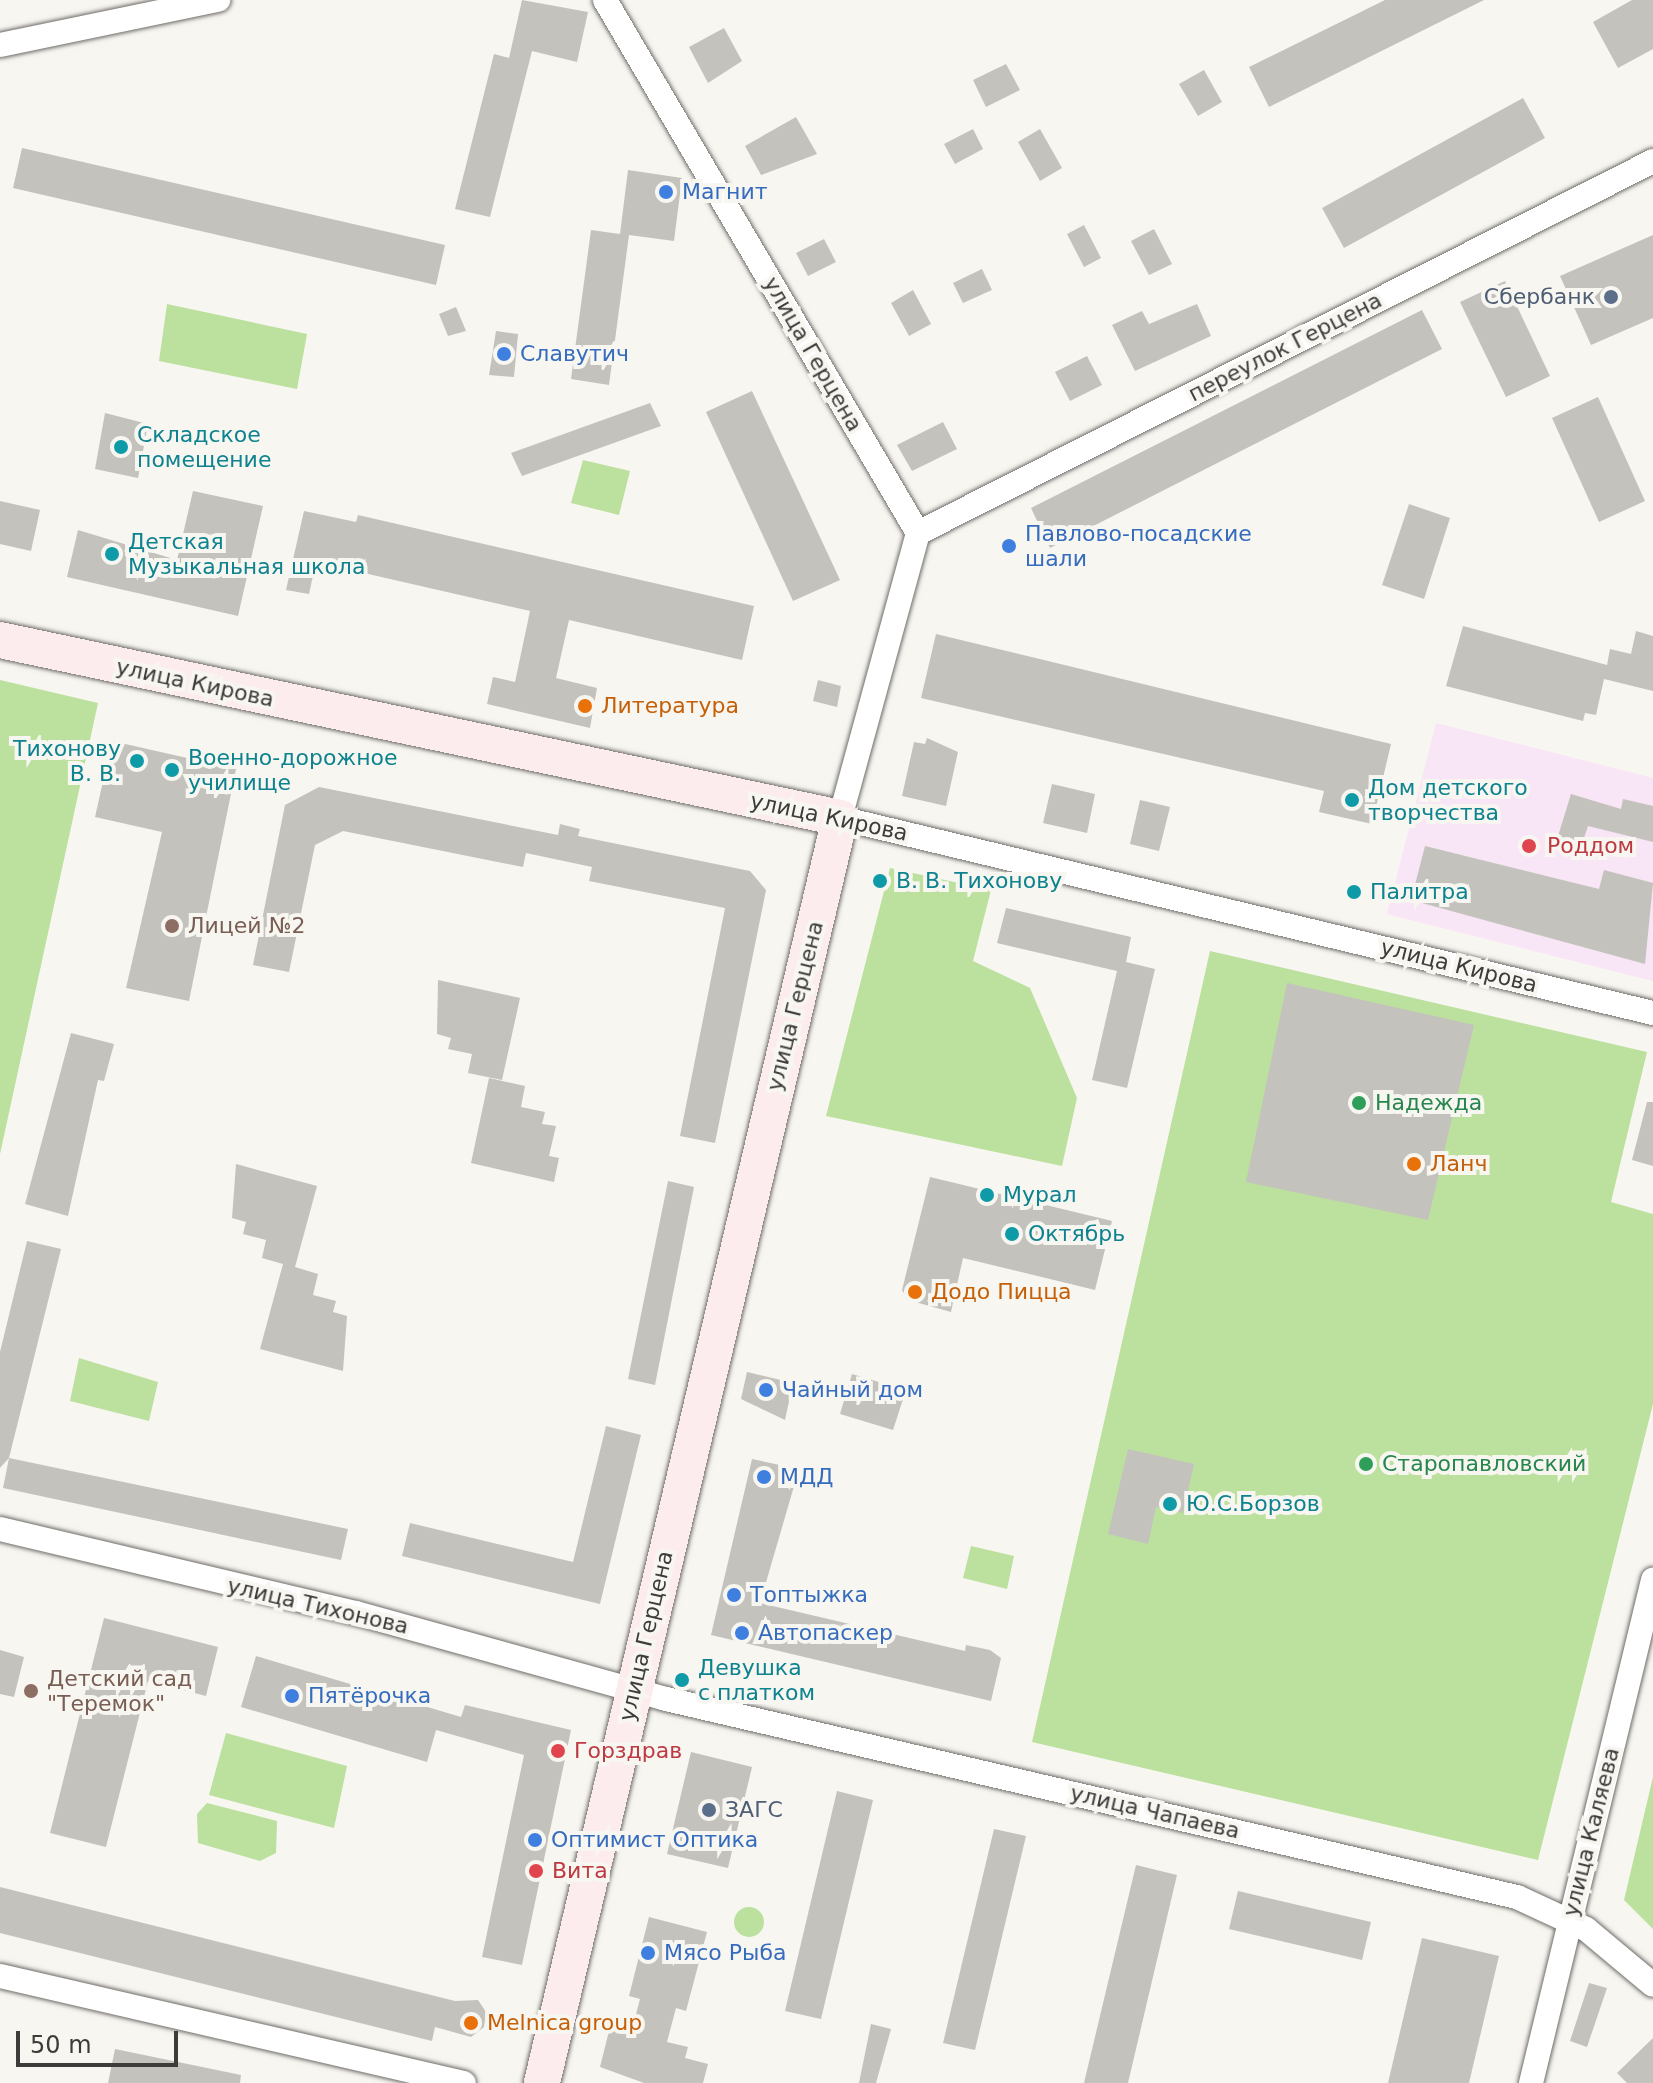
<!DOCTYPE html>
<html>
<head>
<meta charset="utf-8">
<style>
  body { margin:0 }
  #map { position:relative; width:1653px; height:2083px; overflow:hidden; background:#f8f6f1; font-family:"DejaVu Sans",sans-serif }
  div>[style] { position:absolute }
  .medical>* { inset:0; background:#f8e5f6 }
  .green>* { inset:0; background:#bce09d }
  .round { border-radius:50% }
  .building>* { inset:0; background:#c4c2bd }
  .roads { filter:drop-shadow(0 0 2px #6f6d69) drop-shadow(0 0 2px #6f6d69) }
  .street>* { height:24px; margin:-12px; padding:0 12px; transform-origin:12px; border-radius:12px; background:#fff }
  .secondary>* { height:36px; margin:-18px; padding:0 18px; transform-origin:18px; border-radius:18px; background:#fdeced }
  .dots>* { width:22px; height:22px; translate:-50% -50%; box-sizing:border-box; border:4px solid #f8f6f1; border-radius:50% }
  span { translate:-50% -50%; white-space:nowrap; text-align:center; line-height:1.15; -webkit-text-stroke:8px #f8f6f1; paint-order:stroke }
  .shop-label { font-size:22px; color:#366cbe }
  .left { translate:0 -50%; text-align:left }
  .service-label { font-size:22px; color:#4e5e75 }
  .right { translate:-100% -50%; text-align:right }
  .street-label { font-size:22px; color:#3d3c3a }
  .culture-label { font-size:22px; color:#0d838f }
  .food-label { font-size:22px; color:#c56008 }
  .health-label { font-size:22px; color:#be3a42 }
  .education-label { font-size:22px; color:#785e54 }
  .leisure-label { font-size:22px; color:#27864d }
  .scale { position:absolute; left:16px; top:2031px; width:162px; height:36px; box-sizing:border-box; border:4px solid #3d3c3a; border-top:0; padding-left:10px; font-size:24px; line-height:28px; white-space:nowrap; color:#3d3c3a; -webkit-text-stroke:6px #f8f6f1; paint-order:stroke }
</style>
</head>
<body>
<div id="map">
  <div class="medical">
    <div style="clip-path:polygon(1436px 723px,1653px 778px,1653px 981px,1387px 914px)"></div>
  </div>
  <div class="green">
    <div style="clip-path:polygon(167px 304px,307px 334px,297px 389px,159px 361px)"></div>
    <div style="clip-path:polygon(583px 460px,630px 471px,619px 515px,571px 503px)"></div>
    <div style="clip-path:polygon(0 680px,98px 703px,0 1154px)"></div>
    <div style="clip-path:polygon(890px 868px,991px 890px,973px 961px,1030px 988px,1077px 1098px,1062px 1166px,826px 1116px)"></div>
    <div style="clip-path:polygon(1210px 951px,1647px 1052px,1611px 1202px,1653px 1214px,1653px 1404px,1538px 1860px,1032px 1742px)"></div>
    <div style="clip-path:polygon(79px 1358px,158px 1382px,149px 1421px,70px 1401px)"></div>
    <div style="clip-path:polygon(971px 1546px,1014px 1556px,1007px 1589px,963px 1578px)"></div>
    <div style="clip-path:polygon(226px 1733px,347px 1766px,334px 1828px,209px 1795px)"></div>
    <div style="clip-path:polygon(1653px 1777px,1653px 1929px,1624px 1900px)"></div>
    <div style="clip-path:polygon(207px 1803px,277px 1821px,276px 1853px,260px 1861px,198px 1843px,197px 1814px)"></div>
    <div class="round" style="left:734px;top:1907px;width:30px;height:30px"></div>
  </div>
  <div class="building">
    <div style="clip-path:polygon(522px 0,588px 12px,577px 62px,532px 51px,490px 217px,455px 209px,494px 54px,509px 58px)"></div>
    <div style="clip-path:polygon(1385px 0,1484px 0,1269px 107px,1249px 67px)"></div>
    <div style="clip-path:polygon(1632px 0,1653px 0,1653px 49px,1618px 68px,1593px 22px)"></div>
    <div style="clip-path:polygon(724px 28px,742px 61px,708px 83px,689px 47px)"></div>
    <div style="clip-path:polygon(1006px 64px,1020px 90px,986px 107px,973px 80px)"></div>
    <div style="clip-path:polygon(1204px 70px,1222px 102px,1198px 116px,1179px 84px)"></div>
    <div style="clip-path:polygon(1523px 98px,1545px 138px,1344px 248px,1322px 208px)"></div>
    <div style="clip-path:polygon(796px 117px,817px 154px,761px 175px,745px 146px)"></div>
    <div style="clip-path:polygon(973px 129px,983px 149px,955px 164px,944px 144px)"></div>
    <div style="clip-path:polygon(1040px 129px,1062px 168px,1040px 181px,1018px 142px)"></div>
    <div style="clip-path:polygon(22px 148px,445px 245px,436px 285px,13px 188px)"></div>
    <div style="clip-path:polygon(628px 170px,682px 178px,674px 241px,629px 235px,609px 385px,571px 379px,591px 230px,620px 234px)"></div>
    <div style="clip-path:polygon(1084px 225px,1101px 258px,1084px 267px,1067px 234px)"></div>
    <div style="clip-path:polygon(1154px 229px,1172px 264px,1149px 275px,1131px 241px)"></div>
    <div style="clip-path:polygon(1653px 235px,1653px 318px,1591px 345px,1560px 276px)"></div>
    <div style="clip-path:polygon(824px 239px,836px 262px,808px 276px,796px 253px)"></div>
    <div style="clip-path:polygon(982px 269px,992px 290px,963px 303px,953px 283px)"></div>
    <div style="clip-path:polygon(1505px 281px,1550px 376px,1506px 397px,1460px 302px)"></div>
    <div style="clip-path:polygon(913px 290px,931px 324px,909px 336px,891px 303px)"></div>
    <div style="clip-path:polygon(1197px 304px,1211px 336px,1135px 371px,1112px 325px,1142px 311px,1149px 324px)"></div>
    <div style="clip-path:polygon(456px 307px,466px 331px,448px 336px,439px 314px)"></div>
    <div style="clip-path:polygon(1422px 310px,1442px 349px,1050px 548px,1031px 508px)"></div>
    <div style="clip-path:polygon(496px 331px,518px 334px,514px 377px,489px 375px)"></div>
    <div style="clip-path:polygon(1087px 356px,1102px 385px,1070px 401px,1055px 372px)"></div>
    <div style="clip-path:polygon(752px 391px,840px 580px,793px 601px,706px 412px)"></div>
    <div style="clip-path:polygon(1598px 397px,1645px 501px,1599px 522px,1552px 418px)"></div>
    <div style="clip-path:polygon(650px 403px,661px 426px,522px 476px,511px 453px)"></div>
    <div style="clip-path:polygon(105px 413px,148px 424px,138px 478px,95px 469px)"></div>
    <div style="clip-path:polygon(943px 422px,957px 449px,912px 471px,897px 445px)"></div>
    <div style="clip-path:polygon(193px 491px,263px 506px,238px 616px,67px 577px,78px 530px,177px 560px)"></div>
    <div style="clip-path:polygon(0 501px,40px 510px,31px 551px,0 544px)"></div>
    <div style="clip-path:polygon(1409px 504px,1450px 518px,1424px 599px,1382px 585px)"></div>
    <div style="clip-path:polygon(304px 511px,356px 522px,358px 515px,754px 606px,742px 660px,569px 620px,556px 678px,597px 688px,590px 728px,487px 704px,493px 677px,515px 682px,530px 611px,316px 562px,309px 594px,286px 590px)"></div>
    <div style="clip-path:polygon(1463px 626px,1607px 665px,1610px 649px,1631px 654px,1636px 631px,1653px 636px,1653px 691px,1604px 679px,1596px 715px,1585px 713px,1583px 721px,1446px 686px)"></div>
    <div style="clip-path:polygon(936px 634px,1391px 744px,1372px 824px,1319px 812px,1324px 791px,921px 698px)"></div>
    <div style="clip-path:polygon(818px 680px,841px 686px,837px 707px,813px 701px)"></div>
    <div style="clip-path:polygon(927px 738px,958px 752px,946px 806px,902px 796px,914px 742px,925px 744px)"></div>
    <div style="clip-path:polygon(112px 741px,236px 769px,189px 1001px,126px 988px,162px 832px,95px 817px)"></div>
    <div style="clip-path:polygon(1052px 784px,1095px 794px,1087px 833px,1043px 823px)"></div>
    <div style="clip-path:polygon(319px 787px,558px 835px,560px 824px,580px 829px,578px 836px,750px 871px,766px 890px,715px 1143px,680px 1136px,725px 908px,589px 881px,592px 867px,526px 853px,523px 867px,343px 831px,315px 845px,289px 972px,253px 965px,285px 805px)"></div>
    <div style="clip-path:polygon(1571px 794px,1621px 809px,1623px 799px,1653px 806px,1653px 842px,1588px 826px,1582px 844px,1558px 836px)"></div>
    <div style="clip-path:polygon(1140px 800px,1170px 807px,1159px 851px,1130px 844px)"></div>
    <div style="clip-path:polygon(1425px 846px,1599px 889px,1604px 870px,1653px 883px,1645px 964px,1411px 900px)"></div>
    <div style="clip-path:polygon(1006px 908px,1131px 937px,1126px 962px,1155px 969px,1127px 1088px,1092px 1080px,1117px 971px,997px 943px)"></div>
    <div style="clip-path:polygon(438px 980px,520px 998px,502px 1080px,468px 1073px,472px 1054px,448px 1049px,451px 1038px,437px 1034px)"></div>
    <div style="clip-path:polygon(1287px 983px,1474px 1025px,1428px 1220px,1246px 1182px)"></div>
    <div style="clip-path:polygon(71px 1033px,114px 1044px,104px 1081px,98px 1080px,68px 1216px,25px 1204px)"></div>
    <div style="clip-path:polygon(489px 1078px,525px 1086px,521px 1107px,545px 1112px,542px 1124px,556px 1126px,549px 1156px,559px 1158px,554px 1182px,471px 1163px)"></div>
    <div style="clip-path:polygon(1647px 1102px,1653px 1102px,1653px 1166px,1632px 1160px)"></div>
    <div style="clip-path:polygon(236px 1164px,317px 1186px,295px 1267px,318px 1274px,313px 1295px,336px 1301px,333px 1312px,347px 1316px,343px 1371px,260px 1349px,283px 1264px,262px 1258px,266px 1240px,243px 1234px,246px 1222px,232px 1218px)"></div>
    <div style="clip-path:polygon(930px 1177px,1112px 1221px,1095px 1290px,963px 1258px,951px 1312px,908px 1300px,902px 1290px)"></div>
    <div style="clip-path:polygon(668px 1181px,694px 1187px,655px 1385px,628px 1379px)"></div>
    <div style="clip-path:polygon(27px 1241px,61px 1249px,9px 1458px,348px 1529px,341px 1560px,3px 1488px,9px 1458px,0 1468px,0 1352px)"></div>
    <div style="clip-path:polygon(747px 1372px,793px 1383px,785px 1420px,741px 1399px)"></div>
    <div style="clip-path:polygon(852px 1374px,906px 1390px,893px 1430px,840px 1414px)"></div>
    <div style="clip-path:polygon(606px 1426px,641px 1435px,600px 1604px,402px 1556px,410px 1523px,573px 1562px)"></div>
    <div style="clip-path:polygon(1128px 1449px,1194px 1464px,1183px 1513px,1156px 1507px,1148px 1544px,1108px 1534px)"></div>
    <div style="clip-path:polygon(752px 1459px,799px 1469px,760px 1603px,965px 1651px,966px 1645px,990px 1650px,1001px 1658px,991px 1701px,711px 1635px)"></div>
    <div style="clip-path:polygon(104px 1618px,218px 1647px,206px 1696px,148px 1681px,106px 1847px,50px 1833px)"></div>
    <div style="clip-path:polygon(0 1650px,24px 1657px,14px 1697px,0 1694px)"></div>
    <div style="clip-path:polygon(256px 1656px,461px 1717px,465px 1705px,571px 1730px,522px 1965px,482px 1957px,524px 1755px,436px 1730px,427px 1762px,241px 1707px)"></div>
    <div style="clip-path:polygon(691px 1752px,752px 1767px,728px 1868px,667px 1854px)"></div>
    <div style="clip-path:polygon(837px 1791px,873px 1800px,821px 2019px,785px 2011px)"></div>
    <div style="clip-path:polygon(994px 1829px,1026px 1836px,975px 2050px,943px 2043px)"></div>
    <div style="clip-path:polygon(1136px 1865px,1177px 1875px,1128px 2083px,1084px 2083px)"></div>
    <div style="clip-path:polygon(0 1887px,455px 2001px,478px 2000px,486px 2012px,484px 2027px,471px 2037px,435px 2027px,432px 2041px,0 1933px)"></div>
    <div style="clip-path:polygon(1238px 1891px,1371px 1922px,1362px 1960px,1229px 1929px)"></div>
    <div style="clip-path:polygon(649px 1917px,707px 1932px,686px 2011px,676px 2008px,667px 2042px,688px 2047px,685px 2058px,708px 2064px,703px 2083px,644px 2083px,600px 2067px,610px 2027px,631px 2033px,640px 1999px,629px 1996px)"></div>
    <div style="clip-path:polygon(1422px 1938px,1499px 1956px,1469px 2083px,1388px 2083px)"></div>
    <div style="clip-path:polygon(1589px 1983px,1607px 1988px,1587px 2047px,1570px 2041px)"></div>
    <div style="clip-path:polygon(871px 2024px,891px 2029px,876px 2083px,859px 2083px)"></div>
    <div style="clip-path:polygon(1653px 2038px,1653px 2083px,1627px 2083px,1617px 2073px)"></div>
    <div style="clip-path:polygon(115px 2049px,241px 2075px,240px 2083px,108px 2083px)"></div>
  </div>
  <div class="roads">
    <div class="street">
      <div style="left:605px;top:0;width:618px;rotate:59.58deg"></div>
      <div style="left:918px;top:533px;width:295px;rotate:105.3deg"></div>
      <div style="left:840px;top:818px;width:836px;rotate:13.49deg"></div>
      <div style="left:0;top:45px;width:223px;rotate:-11.7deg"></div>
      <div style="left:918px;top:533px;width:824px;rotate:-26.84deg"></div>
      <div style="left:0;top:1529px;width:366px;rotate:13.3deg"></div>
      <div style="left:356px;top:1613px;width:322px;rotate:15.5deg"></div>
      <div style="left:666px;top:1699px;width:874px;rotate:13.1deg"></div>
      <div style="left:1517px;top:1897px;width:76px;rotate:24.9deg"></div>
      <div style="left:1586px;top:1929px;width:87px;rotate:39.9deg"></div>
      <div style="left:0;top:1976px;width:476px;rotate:13deg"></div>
      <div style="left:1531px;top:2083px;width:518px;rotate:-76.37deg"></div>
    </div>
    <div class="secondary">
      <div style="left:0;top:640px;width:859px;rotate:11.96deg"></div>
      <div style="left:840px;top:818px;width:1300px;rotate:103.26deg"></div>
    </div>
  </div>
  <div class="dots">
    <div style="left:666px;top:192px;background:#3f7fe0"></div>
    <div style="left:1611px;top:297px;background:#5c6f8a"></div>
    <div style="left:504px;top:354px;background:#3f7fe0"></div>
    <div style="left:121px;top:447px;background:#0f9aa8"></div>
    <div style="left:1009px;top:546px;background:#3f7fe0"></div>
    <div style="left:112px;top:554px;background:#0f9aa8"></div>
    <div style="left:585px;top:706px;background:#e8710a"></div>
    <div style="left:137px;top:761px;background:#0f9aa8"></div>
    <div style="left:172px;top:770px;background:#0f9aa8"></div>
    <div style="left:1352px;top:800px;background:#0f9aa8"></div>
    <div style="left:1529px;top:846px;background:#e0444e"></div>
    <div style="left:880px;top:881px;background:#0f9aa8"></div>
    <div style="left:1354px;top:892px;background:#0f9aa8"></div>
    <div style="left:172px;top:926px;background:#8d6e63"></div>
    <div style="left:1359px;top:1103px;background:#2e9e5b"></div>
    <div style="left:1414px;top:1164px;background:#e8710a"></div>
    <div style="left:987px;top:1195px;background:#0f9aa8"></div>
    <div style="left:1012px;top:1234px;background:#0f9aa8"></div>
    <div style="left:915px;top:1292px;background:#e8710a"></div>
    <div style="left:766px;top:1390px;background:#3f7fe0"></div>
    <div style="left:1366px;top:1464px;background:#2e9e5b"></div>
    <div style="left:764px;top:1477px;background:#3f7fe0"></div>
    <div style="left:1170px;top:1504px;background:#0f9aa8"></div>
    <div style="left:734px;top:1595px;background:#3f7fe0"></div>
    <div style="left:742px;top:1633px;background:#3f7fe0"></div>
    <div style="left:682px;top:1680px;background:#0f9aa8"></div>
    <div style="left:31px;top:1691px;background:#8d6e63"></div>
    <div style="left:292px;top:1696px;background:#3f7fe0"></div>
    <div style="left:558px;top:1751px;background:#e0444e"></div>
    <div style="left:709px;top:1810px;background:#5c6f8a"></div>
    <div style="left:535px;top:1840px;background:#3f7fe0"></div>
    <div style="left:536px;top:1871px;background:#e0444e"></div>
    <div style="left:648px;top:1953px;background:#3f7fe0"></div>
    <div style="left:471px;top:2023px;background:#e8710a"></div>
  </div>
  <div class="shop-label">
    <span class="left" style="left:682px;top:192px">Магнит</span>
    <span class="left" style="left:520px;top:354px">Славутич</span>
    <span class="left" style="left:1025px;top:546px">Павлово-посадские<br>шали</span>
    <span class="left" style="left:782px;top:1390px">Чайный дом</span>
    <span class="left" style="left:780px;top:1477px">МДД</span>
    <span class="left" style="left:750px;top:1595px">Топтыжка</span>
    <span class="left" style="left:758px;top:1633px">Автопаскер</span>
    <span class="left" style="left:308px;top:1696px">Пятёрочка</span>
    <span class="left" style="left:551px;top:1840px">Оптимист Оптика</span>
    <span class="left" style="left:664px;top:1953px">Мясо Рыба</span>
  </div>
  <div class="service-label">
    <span class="right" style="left:1595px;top:297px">Сбербанк</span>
    <span class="left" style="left:725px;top:1810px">ЗАГС</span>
  </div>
  <div class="street-label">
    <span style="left:1285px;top:347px;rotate:-27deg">переулок Герцена</span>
    <span style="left:813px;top:354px;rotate:60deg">улица Герцена</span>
    <span style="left:195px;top:683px;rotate:12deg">улица Кирова</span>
    <span style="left:829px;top:817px;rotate:12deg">улица Кирова</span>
    <span style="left:1459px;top:966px;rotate:14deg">улица Кирова</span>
    <span style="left:795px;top:1006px;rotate:-76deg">улица Герцена</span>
    <span style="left:318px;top:1606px;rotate:13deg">улица Тихонова</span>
    <span style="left:646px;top:1636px;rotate:-77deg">улица Герцена</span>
    <span style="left:1155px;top:1812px;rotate:13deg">улица Чапаева</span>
    <span style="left:1591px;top:1832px;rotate:-76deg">улица Каляева</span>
  </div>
  <div class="culture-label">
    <span class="left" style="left:137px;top:447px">Складское<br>помещение</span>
    <span class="left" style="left:128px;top:554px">Детская<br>Музыкальная школа</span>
    <span class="right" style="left:121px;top:761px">Тихонову<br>В. В.</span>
    <span class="left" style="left:188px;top:770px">Военно-дорожное<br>училище</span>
    <span class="left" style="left:1368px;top:800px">Дом детского<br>творчества</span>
    <span class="left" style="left:896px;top:881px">В. В. Тихонову</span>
    <span class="left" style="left:1370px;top:892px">Палитра</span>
    <span class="left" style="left:1003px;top:1195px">Мурал</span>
    <span class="left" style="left:1028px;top:1234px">Октябрь</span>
    <span class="left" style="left:1186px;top:1504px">Ю.С.Борзов</span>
    <span class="left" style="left:698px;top:1680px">Девушка<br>с платком</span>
  </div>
  <div class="food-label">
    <span class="left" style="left:601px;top:706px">Литература</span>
    <span class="left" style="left:1430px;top:1164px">Ланч</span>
    <span class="left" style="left:931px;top:1292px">Додо Пицца</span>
    <span class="left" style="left:487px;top:2023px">Melnica group</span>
  </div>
  <div class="health-label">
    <span class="left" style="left:1547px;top:846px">Роддом</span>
    <span class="left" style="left:574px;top:1751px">Горздрав</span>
    <span class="left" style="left:552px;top:1871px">Вита</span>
  </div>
  <div class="education-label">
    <span class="left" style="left:188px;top:926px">Лицей №2</span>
    <span class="left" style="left:47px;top:1691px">Детский сад<br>"Теремок"</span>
  </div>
  <div class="leisure-label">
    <span class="left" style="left:1375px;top:1103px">Надежда</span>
    <span class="left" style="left:1382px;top:1464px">Старопавловский</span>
  </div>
  <div class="scale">50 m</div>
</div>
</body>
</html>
